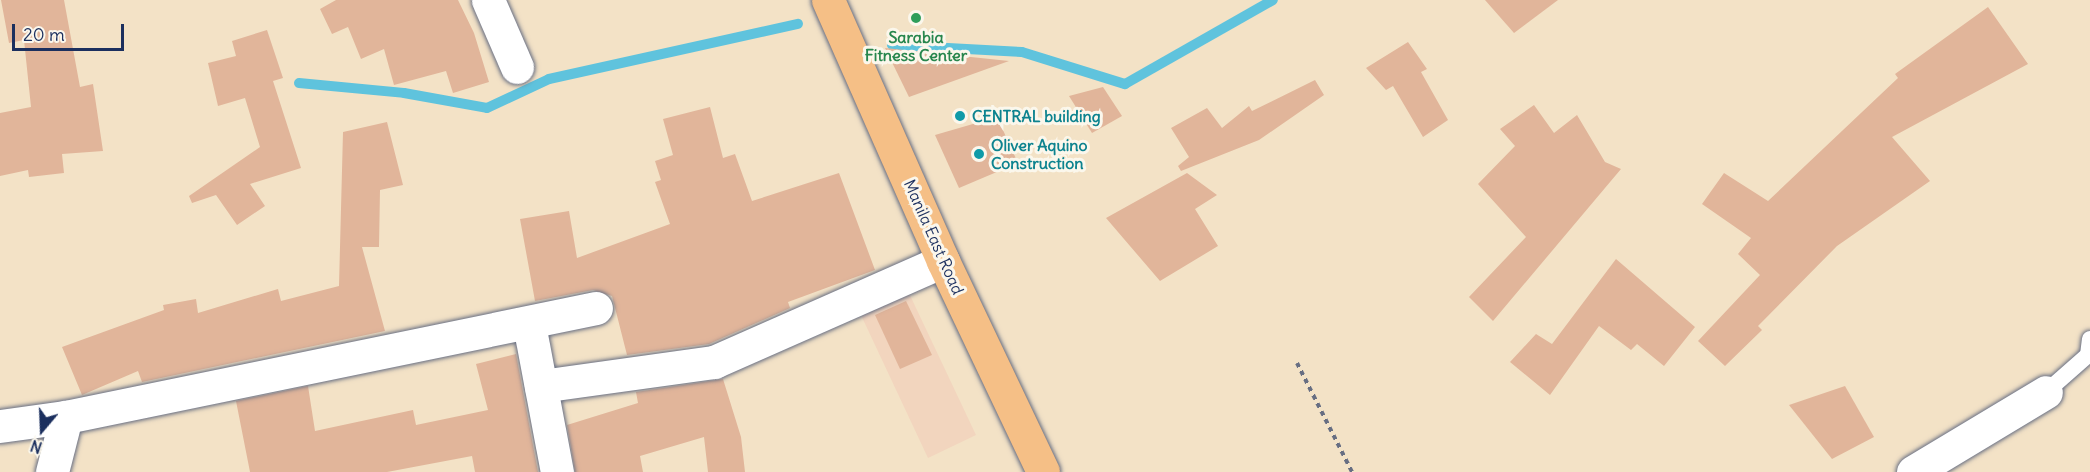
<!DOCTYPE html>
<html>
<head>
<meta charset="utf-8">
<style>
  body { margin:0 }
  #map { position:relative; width:2090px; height:472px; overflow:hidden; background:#f3e2c6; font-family:Delius,sans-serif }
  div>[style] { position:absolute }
  .built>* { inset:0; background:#f2d5be }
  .stream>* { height:10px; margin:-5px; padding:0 5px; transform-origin:5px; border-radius:5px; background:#5fc3dd }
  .building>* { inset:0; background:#e1b59a }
  .path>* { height:4px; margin-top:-2px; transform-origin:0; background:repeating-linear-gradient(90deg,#676e82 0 4.5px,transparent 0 9px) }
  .roads { filter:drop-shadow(0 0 2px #676e82) drop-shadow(0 0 2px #676e82) }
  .lane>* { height:16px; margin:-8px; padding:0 8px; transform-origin:8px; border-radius:8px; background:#fff }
  .street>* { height:33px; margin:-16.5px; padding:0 16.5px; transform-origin:16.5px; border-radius:16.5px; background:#fff }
  .primary>* { height:33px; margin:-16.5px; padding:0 16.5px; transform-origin:16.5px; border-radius:16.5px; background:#f5bf86 }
  .dots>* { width:16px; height:16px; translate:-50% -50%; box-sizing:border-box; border:3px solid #fbf7ec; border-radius:50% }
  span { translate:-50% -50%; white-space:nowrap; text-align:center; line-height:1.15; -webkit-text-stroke:6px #fbf7ec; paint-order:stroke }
  .leisure-label { font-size:16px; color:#27864d; font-weight:700 }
  .culture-label { font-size:16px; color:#0d838f; font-weight:700 }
  .left { translate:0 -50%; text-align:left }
  .street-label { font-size:16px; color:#1b2f5e }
  .north { position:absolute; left:12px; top:400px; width:60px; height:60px; -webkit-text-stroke:4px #fbf7ec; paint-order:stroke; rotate:199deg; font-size:16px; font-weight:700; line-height:24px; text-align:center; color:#1b2f5e }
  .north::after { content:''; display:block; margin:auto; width:21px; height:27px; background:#1b2f5e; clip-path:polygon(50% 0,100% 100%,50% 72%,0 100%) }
  .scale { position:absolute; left:12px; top:24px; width:112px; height:27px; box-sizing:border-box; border:3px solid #1b2f5e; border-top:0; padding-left:8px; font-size:18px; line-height:21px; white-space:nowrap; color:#1b2f5e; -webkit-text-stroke:4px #fbf7ec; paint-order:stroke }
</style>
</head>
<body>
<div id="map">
  <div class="built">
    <div style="clip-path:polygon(908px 291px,976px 435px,928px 458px,860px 313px)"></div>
  </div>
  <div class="stream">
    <div style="left:892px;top:45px;width:130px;rotate:3.1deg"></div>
    <div style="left:1022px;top:52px;width:108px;rotate:17.3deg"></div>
    <div style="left:1125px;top:84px;width:170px;rotate:-29.6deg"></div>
    <div style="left:299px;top:83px;width:105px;rotate:5.4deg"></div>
    <div style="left:404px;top:93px;width:84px;rotate:10.2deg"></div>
    <div style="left:487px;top:108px;width:68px;rotate:-25.1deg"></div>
    <div style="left:549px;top:79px;width:255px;rotate:-12.5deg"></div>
  </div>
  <div class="building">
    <div style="clip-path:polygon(1px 0,64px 0,80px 87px,93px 84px,103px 151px,62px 154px,64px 173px,29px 177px,28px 170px,0 176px,0 113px,31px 107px,24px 40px,9px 43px)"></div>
    <div style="clip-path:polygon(336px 0,458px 0,474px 33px,489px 82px,453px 93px,446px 71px,394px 85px,384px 49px,361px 59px,348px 27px,332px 34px,320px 9px)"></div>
    <div style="clip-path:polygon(1485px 0,1558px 0,1514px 33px)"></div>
    <div style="clip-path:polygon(1988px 7px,2028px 64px,1892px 137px,1930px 181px,1837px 246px,1758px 326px,1762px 330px,1725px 366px,1698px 341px,1760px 275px,1738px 254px,1751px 238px,1702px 204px,1724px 173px,1768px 201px,1898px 78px,1895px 74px)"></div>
    <div style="clip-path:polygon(267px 30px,283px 78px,273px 81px,301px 168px,250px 184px,265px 206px,237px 225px,216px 195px,192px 203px,189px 196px,260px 147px,245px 98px,218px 106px,208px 63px,236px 56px,232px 41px)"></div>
    <div style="clip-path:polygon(1408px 42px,1427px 69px,1421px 72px,1448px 120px,1423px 137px,1393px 86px,1386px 90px,1366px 68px)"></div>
    <div style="clip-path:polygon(885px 48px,1009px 61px,909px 97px)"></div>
    <div style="clip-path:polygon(1315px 80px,1324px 95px,1259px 140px,1181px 171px,1178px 166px,1189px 157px,1171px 128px,1207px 108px,1222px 128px,1249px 106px,1252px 111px)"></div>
    <div style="clip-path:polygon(1103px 87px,1122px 116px,1092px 133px,1069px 96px)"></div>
    <div style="clip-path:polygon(1534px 105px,1554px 133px,1577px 115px,1605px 162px,1621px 169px,1493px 321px,1469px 297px,1526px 237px,1478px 184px,1515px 146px,1500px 129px)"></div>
    <div style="clip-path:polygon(710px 107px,723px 158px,735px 154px,752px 201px,839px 173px,875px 270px,788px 302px,790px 308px,709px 344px,627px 355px,612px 296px,593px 290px,535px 301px,520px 219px,569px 211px,577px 258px,670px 224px,655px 182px,661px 180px,655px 161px,673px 155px,663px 119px)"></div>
    <div style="clip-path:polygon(997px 117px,1018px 163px,959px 188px,935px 135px)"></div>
    <div style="clip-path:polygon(387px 122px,403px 185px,380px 190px,379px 247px,362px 247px,385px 331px,142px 382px,138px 371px,82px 395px,62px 347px,164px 310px,163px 305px,196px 299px,198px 313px,278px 289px,281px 301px,339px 286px,343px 132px)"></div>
    <div style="clip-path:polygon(1187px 173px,1217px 195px,1195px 209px,1218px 246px,1160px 281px,1106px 218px)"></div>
    <div style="clip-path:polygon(1616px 259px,1695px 327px,1664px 366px,1637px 344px,1631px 350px,1599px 326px,1550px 395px,1510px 362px,1536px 334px,1552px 344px)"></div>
    <div style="clip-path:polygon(906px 301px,932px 355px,900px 369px,875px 315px)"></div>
    <div style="clip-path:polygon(516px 354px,538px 472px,475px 472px,472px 456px,387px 472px,250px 472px,236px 401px,308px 386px,315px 431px,413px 410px,416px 425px,488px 410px,476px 364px)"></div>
    <div style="clip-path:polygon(723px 379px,741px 437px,745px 472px,708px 472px,704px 437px,640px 456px,643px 472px,575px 472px,567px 425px,638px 403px,636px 392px)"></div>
    <div style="clip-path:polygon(1845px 386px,1874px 437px,1832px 459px,1789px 405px)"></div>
  </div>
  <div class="path">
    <div style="left:1297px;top:363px;width:122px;rotate:63.2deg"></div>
  </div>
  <div class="roads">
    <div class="lane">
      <div style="left:2046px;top:392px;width:56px;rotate:-41.4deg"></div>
      <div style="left:2088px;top:355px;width:16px;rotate:-83deg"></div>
    </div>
    <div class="street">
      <div style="left:488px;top:0;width:73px;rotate:66.6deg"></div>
      <div style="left:529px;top:324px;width:151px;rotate:79.3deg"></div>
      <div style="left:541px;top:386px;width:175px;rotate:-7.9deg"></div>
      <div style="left:714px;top:362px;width:250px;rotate:-23.8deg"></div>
      <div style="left:0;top:426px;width:67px;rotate:-7.8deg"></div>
      <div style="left:66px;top:417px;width:541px;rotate:-11.62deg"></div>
      <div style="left:52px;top:472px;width:57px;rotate:-75.7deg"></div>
      <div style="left:1913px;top:472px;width:155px;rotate:-31deg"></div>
    </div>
    <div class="primary">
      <div style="left:828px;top:0;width:285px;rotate:66.2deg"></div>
      <div style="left:943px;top:261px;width:233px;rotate:64.6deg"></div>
    </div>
  </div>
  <div class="dots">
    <div style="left:916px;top:18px;background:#2e9e5b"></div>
    <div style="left:960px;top:116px;background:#0f9aa8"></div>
    <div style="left:979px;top:154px;background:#0f9aa8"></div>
  </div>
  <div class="leisure-label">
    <span style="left:916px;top:46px">Sarabia<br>Fitness Center</span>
  </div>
  <div class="culture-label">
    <span class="left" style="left:972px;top:116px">CENTRAL building</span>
    <span class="left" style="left:991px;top:154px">Oliver Aquino<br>Construction</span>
  </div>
  <div class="street-label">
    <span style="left:934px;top:237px;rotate:66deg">Manila East Road</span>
  </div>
  <div class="north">N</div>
  <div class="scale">20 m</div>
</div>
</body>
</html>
